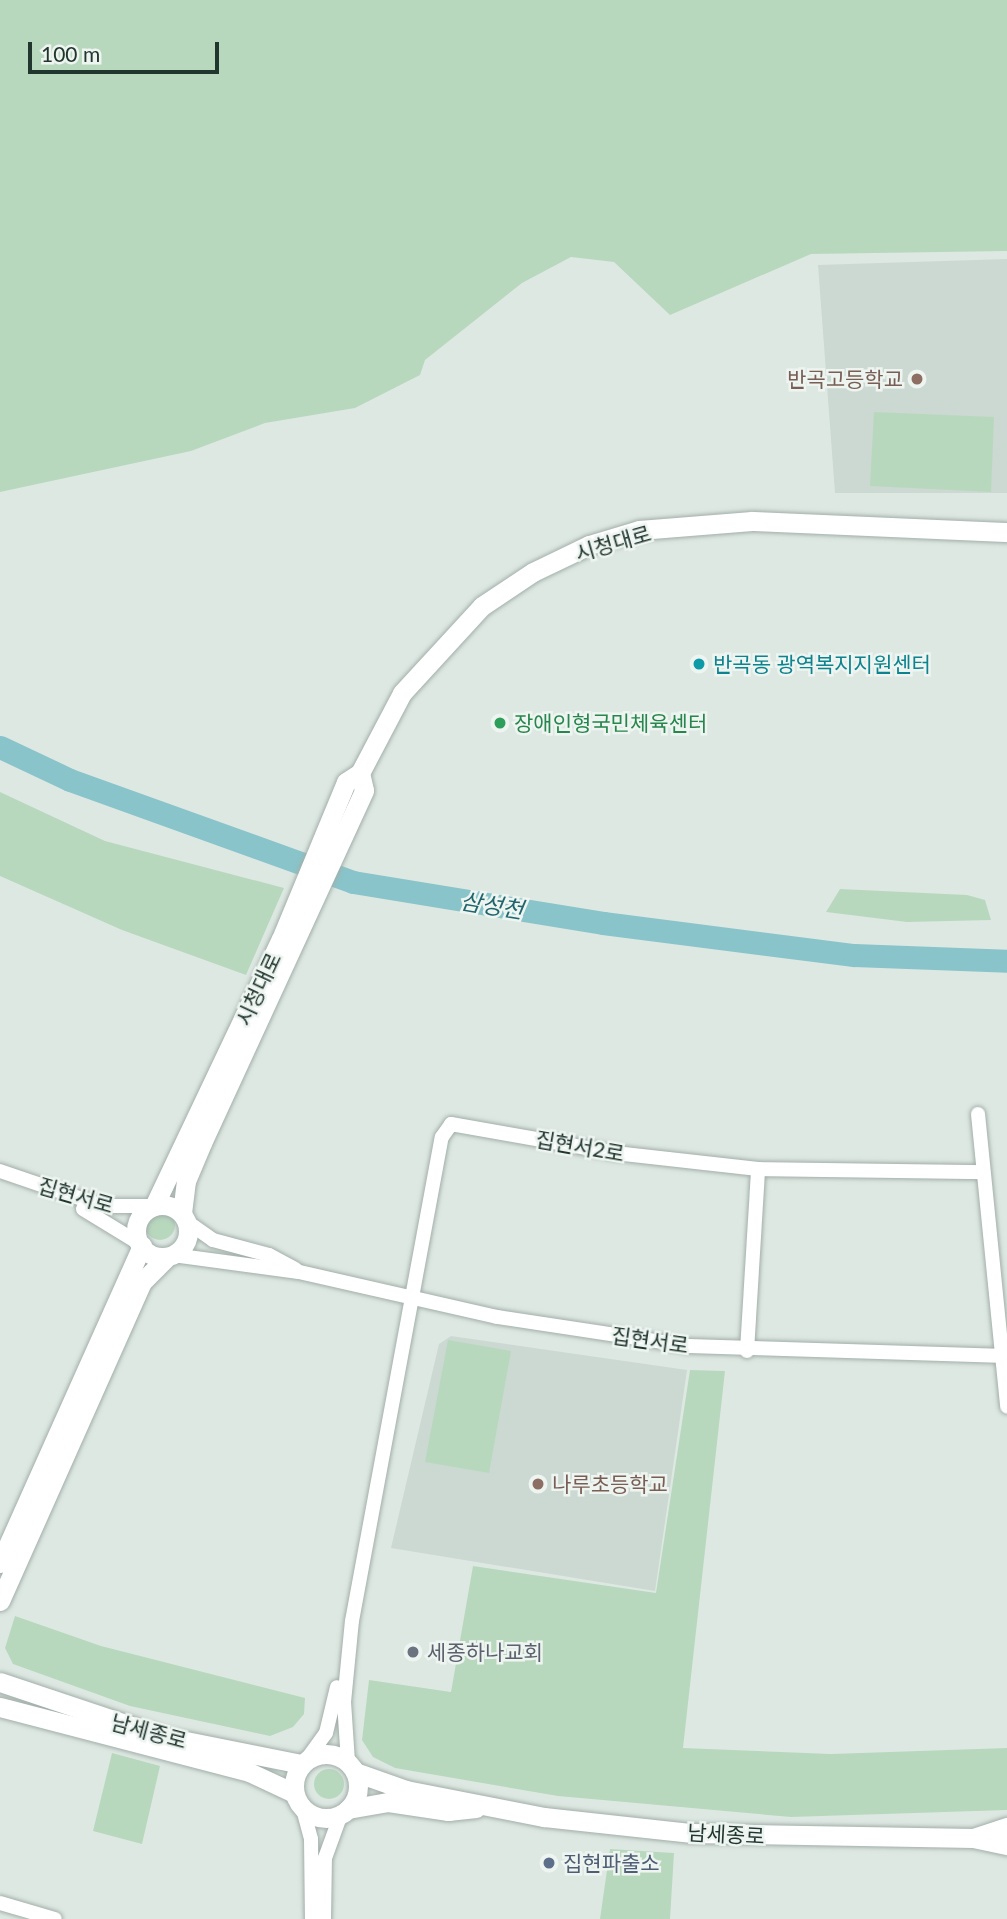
<!DOCTYPE html>
<html>
<head>
<meta charset="utf-8">
<style>
  body { margin:0 }
  #map { position:relative; width:1007px; height:1919px; overflow:hidden; background:#dee8e3; font-family:Lato,"Noto Sans KR",sans-serif }
  div>[style] { position:absolute }
  .built>* { inset:0; background:#ccd8d2 }
  .green>* { inset:0; background:#b8d8be }
  .round { border-radius:50% }
  .water>* { inset:0; background:#89c4ca }
  .river>* { height:23px; margin:-11.5px; padding:0 11.5px; transform-origin:11.5px; border-radius:11.5px; background:#89c4ca }
  .roads { filter:drop-shadow(0 0 2px #a2afa9) drop-shadow(0 0 2px #a2afa9) }
  .street>* { height:14px; margin:-7px; padding:0 7px; transform-origin:7px; border-radius:7px; background:#fff }
  .secondary>* { height:19px; margin:-9.5px; padding:0 9.5px; transform-origin:9.5px; border-radius:9.5px; background:#fff }
  .secondary>.ring { margin:-9.5px; padding:0; box-sizing:content-box; background:none; border:19px solid #fff; border-radius:50% }
  .dots>* { width:19px; height:19px; translate:-50% -50%; box-sizing:border-box; border:4px solid #eef5f1; border-radius:50% }
  span { translate:-50% -50%; white-space:nowrap; text-align:center; line-height:1.15; -webkit-text-stroke:5px #eef5f1; paint-order:stroke }
  .education-label { font-size:21px; color:#785e54 }
  .right { translate:-100% -50%; text-align:right }
  .left { translate:0 -50%; text-align:left }
  .street-label { font-size:21px; color:#21362f }
  .culture-label { font-size:21px; color:#0d838f }
  .leisure-label { font-size:21px; color:#27864d }
  .worship-label { font-size:21px; color:#5b616d }
  .service-label { font-size:21px; color:#4e5e75 }
  .water-label { font-size:23px; color:#20656d; font-style:italic }
  .scale { position:absolute; left:28px; top:42px; width:191px; height:32px; box-sizing:border-box; border:4px solid #21362f; border-top:0; padding-left:9px; font-size:21px; line-height:24px; white-space:nowrap; color:#21362f; -webkit-text-stroke:5px #eef5f1; paint-order:stroke }
</style>
</head>
<body>
<div id="map">
  <div class="built">
    <div style="clip-path:polygon(1007px 259px,1007px 493px,835px 493px,818px 265px)"></div>
    <div style="clip-path:polygon(451px 1336px,687px 1370px,655px 1591px,391px 1548px,439px 1344px)"></div>
  </div>
  <div class="green">
    <div style="clip-path:polygon(0 0,1007px 0,1007px 251px,811px 254px,670px 315px,614px 262px,571px 257px,522px 283px,425px 360px,420px 375px,355px 408px,265px 423px,191px 451px,0 492px)"></div>
    <div style="clip-path:polygon(874px 412px,994px 417px,991px 492px,870px 486px)"></div>
    <div style="clip-path:polygon(0 792px,105px 841px,284px 888px,246px 975px,122px 930px,0 876px)"></div>
    <div style="clip-path:polygon(840px 889px,967px 895px,985px 900px,991px 920px,907px 922px,826px 912px)"></div>
    <div class="round" style="left:145px;top:1210px;width:30px;height:30px"></div>
    <div style="clip-path:polygon(448px 1340px,511px 1351px,489px 1473px,425px 1462px)"></div>
    <div style="clip-path:polygon(690px 1370px,725px 1371px,683px 1748px,831px 1754px,1007px 1748px,1007px 1810px,791px 1817px,558px 1796px,395px 1768px,373px 1757px,362px 1740px,369px 1680px,451px 1692px,473px 1566px,656px 1593px)"></div>
    <div style="clip-path:polygon(15px 1616px,101px 1646px,305px 1698px,304px 1714px,293px 1727px,270px 1736px,130px 1706px,13px 1664px,5px 1648px)"></div>
    <div style="clip-path:polygon(112px 1753px,160px 1766px,142px 1844px,93px 1831px)"></div>
    <div class="round" style="left:314px;top:1769px;width:30px;height:30px"></div>
    <div style="clip-path:polygon(610px 1849px,674px 1853px,670px 1919px,600px 1919px)"></div>
  </div>
  <div class="water">
    <div style="clip-path:polygon(886px 948px,925px 951px,930px 957px,922px 964px,888px 962px,880px 955px)"></div>
  </div>
  <div class="river">
    <div style="left:0;top:747px;width:77px;rotate:25.2deg"></div>
    <div style="left:70px;top:780px;width:301px;rotate:19.8deg"></div>
    <div style="left:353px;top:882px;width:253px;rotate:9.3deg"></div>
    <div style="left:603px;top:923px;width:253px;rotate:7.3deg"></div>
    <div style="left:854px;top:955px;width:153px;rotate:2.2deg"></div>
  </div>
  <div class="roads">
    <div class="street">
      <div style="left:978px;top:1114px;width:294px;rotate:84.3deg"></div>
      <div style="left:0;top:1171px;width:108px;rotate:18.9deg"></div>
      <div style="left:102px;top:1206px;width:52px"></div>
      <div style="left:83px;top:1209px;width:69px;rotate:31.4deg"></div>
      <div style="left:186px;top:1221px;width:33px;rotate:35deg"></div>
      <div style="left:213px;top:1240px;width:58px;rotate:15deg"></div>
      <div style="left:269px;top:1255px;width:30px;rotate:28deg"></div>
      <div style="left:173px;top:1255px;width:127px;rotate:7.7deg"></div>
      <div style="left:299px;top:1272px;width:203px;rotate:12.8deg"></div>
      <div style="left:497px;top:1317px;width:193px;rotate:8.6deg"></div>
      <div style="left:688px;top:1346px;width:319px;rotate:1.8deg"></div>
      <div style="left:747px;top:1351px;width:182px;rotate:-86.5deg"></div>
      <div style="left:307px;top:1759px;width:32px;rotate:-54deg"></div>
      <div style="left:326px;top:1733px;width:47px;rotate:-76.6deg"></div>
      <div style="left:348px;top:1762px;width:60px;rotate:-93.8deg"></div>
      <div style="left:344px;top:1702px;width:81px;rotate:-84.4deg"></div>
      <div style="left:352px;top:1621px;width:492px;rotate:-79.5deg"></div>
      <div style="left:442px;top:1137px;width:16px;rotate:-55deg"></div>
      <div style="left:451px;top:1124px;width:167px;rotate:10deg"></div>
      <div style="left:615px;top:1153px;width:144px;rotate:6.4deg"></div>
      <div style="left:758px;top:1169px;width:223px;rotate:0.8deg"></div>
      <div style="left:303px;top:1809px;width:31px;rotate:75deg"></div>
      <div style="left:311px;top:1839px;width:80px;rotate:89.3deg"></div>
      <div style="left:0;top:1903px;width:57px;rotate:16.2deg"></div>
      <div style="left:324px;top:1919px;width:61px;rotate:-89.1deg"></div>
      <div style="left:325px;top:1858px;width:47px;rotate:-70deg"></div>
    </div>
    <div class="secondary">
      <div class="ring" style="left:136px;top:1205px;width:33px;height:33px"></div>
      <div style="left:154px;top:1206px;width:296px;rotate:-64.6deg"></div>
      <div style="left:281px;top:939px;width:170px;rotate:-67.5deg"></div>
      <div style="left:346px;top:782px;width:17px;rotate:-33deg"></div>
      <div style="left:360px;top:773px;width:90px;rotate:-62.3deg"></div>
      <div style="left:402px;top:693px;width:118px;rotate:-47.4deg"></div>
      <div style="left:482px;top:606px;width:61px;rotate:-33.7deg"></div>
      <div style="left:533px;top:572px;width:62px;rotate:-25.7deg"></div>
      <div style="left:589px;top:545px;width:52px;rotate:-16.7deg"></div>
      <div style="left:639px;top:530px;width:113px;rotate:-4.6deg"></div>
      <div style="left:752px;top:521px;width:255px;rotate:2.5deg"></div>
      <div style="left:182px;top:1213px;width:32px;rotate:-83deg"></div>
      <div style="left:186px;top:1181px;width:41px;rotate:-67.2deg"></div>
      <div style="left:202px;top:1143px;width:388px;rotate:-65.3deg"></div>
      <div style="left:364px;top:790px;width:17px;rotate:-103deg"></div>
      <div style="left:0;top:1563px;width:348px;rotate:-65.9deg"></div>
      <div style="left:0;top:1601px;width:349px;rotate:-66deg"></div>
      <div style="left:142px;top:1282px;width:35px;rotate:-45deg"></div>
      <div style="left:0;top:1682px;width:170px;rotate:18.5deg"></div>
      <div style="left:161px;top:1736px;width:143px;rotate:11.3deg"></div>
      <div style="left:0;top:1707px;width:257px;rotate:14.6deg"></div>
      <div style="left:249px;top:1772px;width:50px;rotate:25deg"></div>
      <div class="ring" style="left:294px;top:1754px;width:45px;height:45px"></div>
      <div style="left:355px;top:1772px;width:54px;rotate:19.4deg"></div>
      <div style="left:406px;top:1790px;width:141px;rotate:11.1deg"></div>
      <div style="left:544px;top:1817px;width:149px;rotate:6.2deg"></div>
      <div style="left:692px;top:1833px;width:281px;rotate:1deg"></div>
      <div style="left:973px;top:1838px;width:35px;rotate:12deg"></div>
      <div style="left:348px;top:1809px;width:41px;rotate:-9.9deg"></div>
      <div style="left:388px;top:1802px;width:61px;rotate:8.5deg"></div>
      <div style="left:448px;top:1811px;width:28px;rotate:-6deg"></div>
      <div style="left:973px;top:1838px;width:36px;rotate:-18deg"></div>
    </div>
  </div>
  <div class="dots">
    <div style="left:917px;top:379px;background:#8d6e63"></div>
    <div style="left:699px;top:664px;background:#0f9aa8"></div>
    <div style="left:500px;top:723px;background:#2e9e5b"></div>
    <div style="left:538px;top:1484px;background:#8d6e63"></div>
    <div style="left:413px;top:1652px;background:#6b7280"></div>
    <div style="left:549px;top:1863px;background:#5c6f8a"></div>
  </div>
  <div class="education-label">
    <span class="right" style="left:903px;top:379px">반곡고등학교</span>
    <span class="left" style="left:552px;top:1484px">나루초등학교</span>
  </div>
  <div class="street-label">
    <span style="left:613px;top:543px;rotate:-16deg">시청대로</span>
    <span style="left:258px;top:989px;rotate:-65deg">시청대로</span>
    <span style="left:580px;top:1146px;rotate:10deg">집현서2로</span>
    <span style="left:76px;top:1195px;rotate:16deg">집현서로</span>
    <span style="left:650px;top:1340px;rotate:8deg">집현서로</span>
    <span style="left:149px;top:1731px;rotate:15deg">남세종로</span>
    <span style="left:726px;top:1834px;rotate:3deg">남세종로</span>
  </div>
  <div class="culture-label">
    <span class="left" style="left:713px;top:664px">반곡동 광역복지지원센터</span>
  </div>
  <div class="leisure-label">
    <span class="left" style="left:514px;top:723px">장애인형국민체육센터</span>
  </div>
  <div class="worship-label">
    <span class="left" style="left:427px;top:1652px">세종하나교회</span>
  </div>
  <div class="service-label">
    <span class="left" style="left:563px;top:1863px">집현파출소</span>
  </div>
  <div class="water-label">
    <span style="left:492px;top:905px;rotate:9deg">삼성천</span>
  </div>
  <div class="scale">100 m</div>
</div>
</body>
</html>
